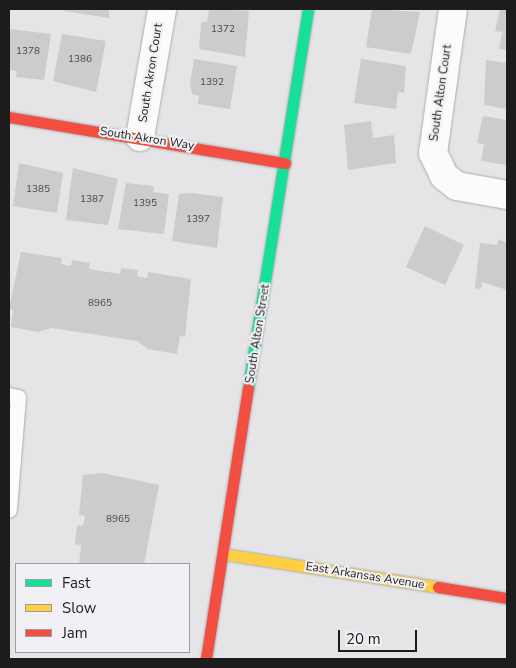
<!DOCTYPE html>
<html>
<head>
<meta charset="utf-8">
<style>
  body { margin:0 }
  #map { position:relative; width:516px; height:668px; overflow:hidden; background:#e5e5e7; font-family:"Nunito Sans",sans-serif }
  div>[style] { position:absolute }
  .building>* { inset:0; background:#cccccd }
  .roads { filter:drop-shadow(0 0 1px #acacae) drop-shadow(0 0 1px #acacae) }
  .lane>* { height:15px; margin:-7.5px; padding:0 7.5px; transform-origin:7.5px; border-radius:7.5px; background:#fbfbfb }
  .street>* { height:28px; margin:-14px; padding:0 14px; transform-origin:14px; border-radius:14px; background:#fbfbfb }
  .fast>* { height:11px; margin:-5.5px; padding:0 5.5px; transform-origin:5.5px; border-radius:5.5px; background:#16e098 }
  .slow>* { height:11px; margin:-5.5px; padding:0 5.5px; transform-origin:5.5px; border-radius:5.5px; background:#ffcf43 }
  .jam>* { height:11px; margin:-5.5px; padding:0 5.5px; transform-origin:5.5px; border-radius:5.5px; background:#f24e42 }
  span { translate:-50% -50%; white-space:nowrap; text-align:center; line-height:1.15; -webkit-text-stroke:4px #f1f1f5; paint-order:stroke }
  .number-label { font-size:10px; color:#484849 }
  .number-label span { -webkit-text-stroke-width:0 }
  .street-label { font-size:12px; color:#1c1c1d }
  .frame { position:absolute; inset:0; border:10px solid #1c1c1d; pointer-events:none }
  .legend { position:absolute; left:15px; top:563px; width:175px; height:90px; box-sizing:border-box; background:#f1f1f5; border:1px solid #9c9c9f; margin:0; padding:6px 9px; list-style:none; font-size:15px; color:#1c1c1d }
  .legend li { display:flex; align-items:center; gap:10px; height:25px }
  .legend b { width:25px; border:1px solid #9c9c9f }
  .scale { position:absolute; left:338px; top:630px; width:79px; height:22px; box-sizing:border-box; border:2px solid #1c1c1d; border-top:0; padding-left:6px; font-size:15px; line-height:18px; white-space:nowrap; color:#1c1c1d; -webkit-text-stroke:4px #f1f1f5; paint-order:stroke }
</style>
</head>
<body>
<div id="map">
  <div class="building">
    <div style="clip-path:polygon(65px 9px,109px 9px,109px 18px,64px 11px)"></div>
    <div style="clip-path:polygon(209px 9px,249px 11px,245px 57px,199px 49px,201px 22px,207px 22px)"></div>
    <div style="clip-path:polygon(372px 9px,420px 12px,411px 54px,366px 47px)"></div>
    <div style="clip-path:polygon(500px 9px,507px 9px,507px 50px,499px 49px,502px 32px,495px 31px)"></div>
    <div style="clip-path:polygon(9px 29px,51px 34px,44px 80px,16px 77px,17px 71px,9px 70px)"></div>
    <div style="clip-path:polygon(62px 34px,106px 41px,96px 92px,53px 81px)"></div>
    <div style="clip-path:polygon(194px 59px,237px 66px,230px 109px,198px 104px,199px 96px,192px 94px,190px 84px)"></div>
    <div style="clip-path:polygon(361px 59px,406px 66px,404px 93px,398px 92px,396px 109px,354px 103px)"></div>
    <div style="clip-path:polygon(486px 60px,507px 63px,507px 109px,484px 105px)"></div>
    <div style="clip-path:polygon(483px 116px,507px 120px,507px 165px,481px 161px,484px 144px,477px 143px)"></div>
    <div style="clip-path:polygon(371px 121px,373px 138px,394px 135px,396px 163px,348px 170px,344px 125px)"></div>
    <div style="clip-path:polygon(19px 163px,63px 173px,57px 213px,13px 206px)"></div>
    <div style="clip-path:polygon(73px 168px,118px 179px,108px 225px,66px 220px)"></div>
    <div style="clip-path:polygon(126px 183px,154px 186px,153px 192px,169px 194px,164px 234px,118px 229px)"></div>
    <div style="clip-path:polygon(191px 193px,223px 197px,217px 248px,172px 241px,179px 194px)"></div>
    <div style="clip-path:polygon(425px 226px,464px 245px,445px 285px,406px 267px)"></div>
    <div style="clip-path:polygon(498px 239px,507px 243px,507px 290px,482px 282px,481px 289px,475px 288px,480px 243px,497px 245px)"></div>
    <div style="clip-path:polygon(21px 252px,62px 258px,61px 264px,71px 266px,72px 260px,90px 263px,89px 269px,120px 274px,121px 268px,138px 270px,137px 276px,147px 278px,148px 272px,191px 279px,185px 337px,180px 336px,177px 354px,148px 349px,137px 341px,52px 328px,38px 332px,11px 327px,13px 310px,9px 309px)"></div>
    <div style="clip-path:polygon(103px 473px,159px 485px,144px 564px,79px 564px,81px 545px,75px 544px,77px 525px,83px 526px,85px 516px,79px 515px,83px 475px)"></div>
  </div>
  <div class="roads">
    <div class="lane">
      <div style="left:9px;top:395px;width:9px;rotate:13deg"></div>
      <div style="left:18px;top:397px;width:113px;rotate:94.6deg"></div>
    </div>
    <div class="street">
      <div style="left:453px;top:9px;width:145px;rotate:97.9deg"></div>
      <div style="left:433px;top:153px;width:25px;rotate:64deg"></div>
      <div style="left:444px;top:176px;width:16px;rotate:38deg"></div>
      <div style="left:457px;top:186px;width:51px;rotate:10.2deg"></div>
      <div style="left:140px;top:137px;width:130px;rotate:-80.2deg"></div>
    </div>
    <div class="fast">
      <div style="left:248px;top:388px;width:384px;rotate:-81deg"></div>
    </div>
    <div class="slow">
      <div style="left:223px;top:554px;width:218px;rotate:8.7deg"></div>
    </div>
    <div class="jam">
      <div style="left:9px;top:117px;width:280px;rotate:9.5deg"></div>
      <div style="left:438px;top:587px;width:70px;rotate:9.1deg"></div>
      <div style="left:206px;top:659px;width:274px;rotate:-81.2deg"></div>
    </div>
  </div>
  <div class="number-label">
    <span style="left:223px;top:30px">1372</span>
    <span style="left:28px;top:52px">1378</span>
    <span style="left:80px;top:60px">1386</span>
    <span style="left:212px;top:83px">1392</span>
    <span style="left:38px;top:190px">1385</span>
    <span style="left:92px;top:200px">1387</span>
    <span style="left:145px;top:204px">1395</span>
    <span style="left:198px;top:220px">1397</span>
    <span style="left:100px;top:304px">8965</span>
    <span style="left:118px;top:520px">8965</span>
  </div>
  <div class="street-label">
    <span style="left:151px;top:73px;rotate:-81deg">South Akron Court</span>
    <span style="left:441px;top:93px;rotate:-82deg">South Alton Court</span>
    <span style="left:147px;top:139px;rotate:9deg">South Akron Way</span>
    <span style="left:258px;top:334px;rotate:-81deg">South Alton Street</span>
    <span style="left:365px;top:576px;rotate:9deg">East Arkansas Avenue</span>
  </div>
  <div class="frame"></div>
  <ul class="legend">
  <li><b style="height:6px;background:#16e098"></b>Fast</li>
  <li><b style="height:6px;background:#ffcf43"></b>Slow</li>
  <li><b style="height:6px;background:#f24e42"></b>Jam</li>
  </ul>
  <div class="scale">20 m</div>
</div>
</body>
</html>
